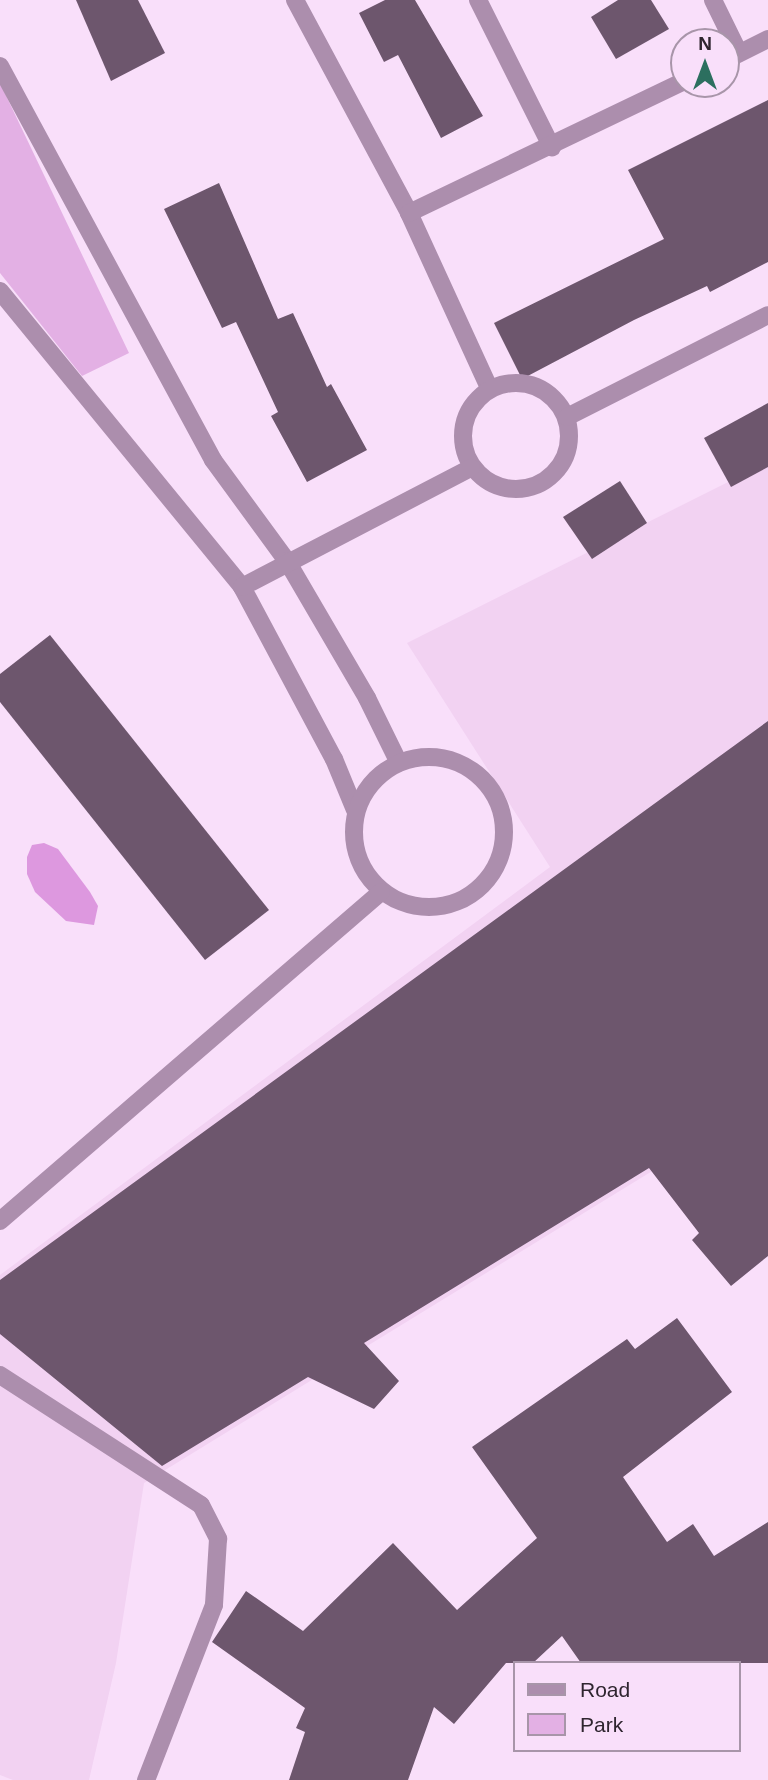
<!DOCTYPE html>
<html>
<head>
<meta charset="utf-8">
<style>
  body { margin:0 }
  #map { position:relative; width:768px; height:1780px; overflow:hidden; background:#f9dffa; font-family:Arial,sans-serif }
  div>[style] { position:absolute }
  .built>* { inset:0; background:#f2d2f2 }
  .green>* { inset:0; background:#e3b0e4 }
  .water>* { inset:0; background:#dd98df }
  .building>* { inset:0; background:#6d566d }
  .minor>* { height:18px; margin:-9px; padding:0 9px; transform-origin:9px; border-radius:9px; background:#ac8ead }
  .minor>.ring { margin:-9px; padding:0; box-sizing:content-box; background:none; border:18px solid #ac8ead; border-radius:50% }
  span { translate:-50% -50%; white-space:nowrap; text-align:center; line-height:1.15; -webkit-text-stroke:7px #f9dffa; paint-order:stroke }
  .legend { position:absolute; left:513px; top:1661px; width:228px; height:91px; box-sizing:border-box; background:#f9dffa; border:2px solid #a895a9; margin:0; padding:9px 12px; list-style:none; font-size:21px; color:#2f252f }
  .legend li { display:flex; align-items:center; gap:14px; height:35px }
  .legend b { width:35px; border:2px solid #a895a9 }
  .north { position:absolute; left:670px; top:28px; width:70px; height:70px; box-sizing:border-box; background:#f9dffa; border:2px solid #a895a9; border-radius:50%; rotate:0deg; font-size:19px; font-weight:700; line-height:28px; text-align:center; color:#2f252f }
  .north::after { content:''; display:block; margin:auto; width:24px; height:32px; background:#2c6f5f; clip-path:polygon(50% 0,100% 100%,50% 72%,0 100%) }
</style>
</head>
<body>
<div id="map">
  <div class="built">
    <div style="clip-path:polygon(768px 462px,768px 1100px,144px 1483px,116px 1663px,89px 1780px,13px 1780px,0 1775px,0 1275px,550px 867px,407px 643px)"></div>
  </div>
  <div class="green">
    <div style="clip-path:polygon(0 83px,129px 353px,82px 376px,0 273px)"></div>
  </div>
  <div class="water">
    <div style="clip-path:polygon(44px 843px,58px 849px,90px 892px,98px 906px,94px 925px,66px 921px,35px 892px,27px 874px,27px 857px,32px 845px)"></div>
  </div>
  <div class="building">
    <div style="clip-path:polygon(76px 0,138px 0,165px 53px,111px 81px)"></div>
    <div style="clip-path:polygon(385px 0,415px 0,483px 116px,441px 138px,398px 55px,384px 62px,359px 13px)"></div>
    <div style="clip-path:polygon(618px 0,651px 0,669px 29px,616px 59px,591px 17px)"></div>
    <div style="clip-path:polygon(768px 100px,768px 262px,710px 292px,707px 286px,634px 320px,522px 379px,494px 323px,664px 239px,628px 170px)"></div>
    <div style="clip-path:polygon(219px 183px,278px 319px,293px 313px,327px 387px,331px 384px,367px 450px,307px 482px,271px 416px,278px 412px,236px 322px,222px 328px,164px 209px)"></div>
    <div style="clip-path:polygon(768px 403px,768px 467px,731px 487px,704px 438px)"></div>
    <div style="clip-path:polygon(620px 481px,647px 523px,592px 559px,563px 517px)"></div>
    <div style="clip-path:polygon(50px 635px,269px 910px,205px 960px,0 702px,0 674px)"></div>
    <div style="clip-path:polygon(768px 721px,768px 1256px,731px 1286px,692px 1240px,699px 1233px,649px 1168px,364px 1343px,399px 1381px,374px 1409px,308px 1377px,162px 1466px,0 1334px,0 1280px)"></div>
    <div style="clip-path:polygon(677px 1318px,732px 1392px,623px 1477px,667px 1542px,693px 1524px,714px 1556px,768px 1522px,768px 1663px,581px 1663px,562px 1636px,533px 1663px,506px 1663px,454px 1724px,434px 1707px,408px 1780px,289px 1780px,305px 1732px,296px 1728px,305px 1708px,212px 1642px,246px 1591px,303px 1631px,393px 1543px,457px 1610px,537px 1538px,472px 1447px,627px 1339px,635px 1349px)"></div>
  </div>
  <div class="minor">
    <div style="left:295px;top:0;width:242px;rotate:61.8deg"></div>
    <div style="left:409px;top:213px;width:192px;rotate:65.4deg"></div>
    <div style="left:478px;top:0;width:165px;rotate:63.4deg"></div>
    <div style="left:713px;top:0;width:59px;rotate:63.9deg"></div>
    <div style="left:726px;top:60px;width:47px;rotate:-26.6deg"></div>
    <div style="left:0;top:66px;width:448px;rotate:61.6deg"></div>
    <div style="left:213px;top:460px;width:125px;rotate:53.8deg"></div>
    <div style="left:287px;top:561px;width:159px;rotate:59.7deg"></div>
    <div style="left:367px;top:698px;width:72px;rotate:63.8deg"></div>
    <div style="left:409px;top:213px;width:305px;rotate:-25.6deg"></div>
    <div style="left:0;top:291px;width:382px;rotate:50.7deg"></div>
    <div style="left:242px;top:587px;width:195px;rotate:61.9deg"></div>
    <div style="left:334px;top:759px;width:55px;rotate:67.6deg"></div>
    <div class="ring" style="left:463px;top:383px;width:88px;height:88px"></div>
    <div style="left:567px;top:417px;width:225px;rotate:-26.9deg"></div>
    <div style="left:242px;top:587px;width:258px;rotate:-27.5deg"></div>
    <div class="ring" style="left:354px;top:757px;width:132px;height:132px"></div>
    <div style="left:0;top:1221px;width:503px;rotate:-40.81deg"></div>
    <div style="left:0;top:1375px;width:239px;rotate:32.9deg"></div>
    <div style="left:201px;top:1505px;width:38px;rotate:63deg"></div>
    <div style="left:218px;top:1539px;width:66px;rotate:93.5deg"></div>
    <div style="left:214px;top:1605px;width:188px;rotate:111.2deg"></div>
  </div>
  <ul class="legend">
  <li><b style="height:9px;background:#ac8ead"></b>Road</li>
  <li><b style="height:19px;background:#e3b0e4"></b>Park</li>
  </ul>
  <div class="north">N</div>
</div>
</body>
</html>
